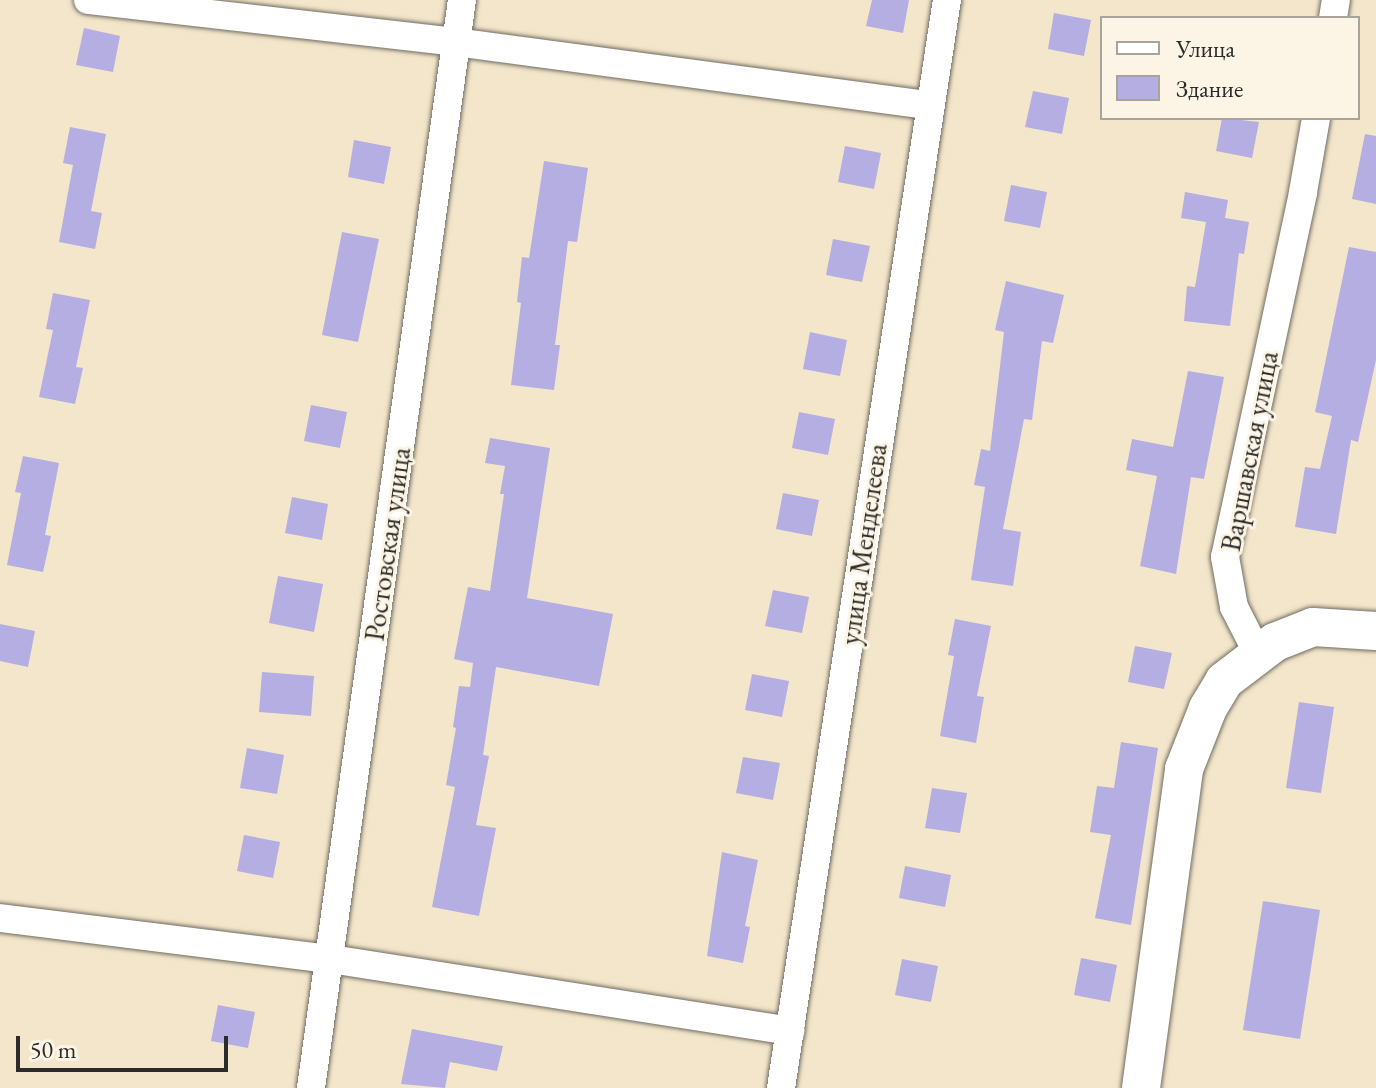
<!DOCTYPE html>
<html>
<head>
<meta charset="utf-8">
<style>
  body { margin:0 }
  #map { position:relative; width:1376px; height:1088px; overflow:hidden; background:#f3e6ca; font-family:"EB Garamond",serif }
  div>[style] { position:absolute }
  .building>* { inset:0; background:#b5aee2 }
  .roads { filter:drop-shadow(0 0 2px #716c63) drop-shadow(0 0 2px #716c63) }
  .minor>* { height:28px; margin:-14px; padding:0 14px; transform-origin:14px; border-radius:14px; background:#fff }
  .secondary>* { height:38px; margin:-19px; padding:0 19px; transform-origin:19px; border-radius:19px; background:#fff }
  span { translate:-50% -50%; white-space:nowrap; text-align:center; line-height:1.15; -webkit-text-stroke:6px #fcf5e5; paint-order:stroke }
  .street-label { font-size:28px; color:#2b2b2b }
  .legend { position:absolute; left:1100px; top:16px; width:260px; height:104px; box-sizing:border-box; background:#fcf5e5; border:2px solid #a8a49b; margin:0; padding:10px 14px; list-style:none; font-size:24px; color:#2b2b2b }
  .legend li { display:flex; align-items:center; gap:16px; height:40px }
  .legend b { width:40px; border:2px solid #a8a49b }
  .scale { position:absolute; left:16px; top:1036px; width:212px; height:36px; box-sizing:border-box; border:4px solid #2b2b2b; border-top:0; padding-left:10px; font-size:24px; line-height:28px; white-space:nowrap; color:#2b2b2b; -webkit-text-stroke:6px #fcf5e5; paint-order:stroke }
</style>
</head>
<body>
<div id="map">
  <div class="building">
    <div style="clip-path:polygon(872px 0,909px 0,903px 33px,866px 26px)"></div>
    <div style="clip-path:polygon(1054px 13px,1091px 20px,1084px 56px,1048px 49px)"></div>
    <div style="clip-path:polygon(84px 28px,120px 36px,113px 72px,76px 65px)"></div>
    <div style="clip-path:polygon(1033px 91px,1069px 98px,1062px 134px,1025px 127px)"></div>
    <div style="clip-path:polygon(1222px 118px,1259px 122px,1252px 158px,1216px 151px)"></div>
    <div style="clip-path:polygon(70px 127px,106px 134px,91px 211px,102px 213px,95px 249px,59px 242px,73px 165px,63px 163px)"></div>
    <div style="clip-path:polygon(1365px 134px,1376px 136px,1376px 204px,1352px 199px)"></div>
    <div style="clip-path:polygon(354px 140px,391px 147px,384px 184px,348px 177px)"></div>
    <div style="clip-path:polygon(845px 146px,881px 153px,874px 189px,838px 182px)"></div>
    <div style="clip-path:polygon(544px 161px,588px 168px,577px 242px,568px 241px,555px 345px,560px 345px,554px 390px,511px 385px,521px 303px,517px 302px,522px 257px,529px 258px)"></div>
    <div style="clip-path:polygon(1011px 185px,1047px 192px,1040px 228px,1004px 221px)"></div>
    <div style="clip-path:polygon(1185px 192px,1228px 200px,1225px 218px,1249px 222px,1244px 254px,1239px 253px,1230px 326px,1184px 321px,1187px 286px,1195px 287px,1206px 222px,1181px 218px)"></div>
    <div style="clip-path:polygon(342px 232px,379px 239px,358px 342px,322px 335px)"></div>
    <div style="clip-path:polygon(833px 239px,870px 246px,862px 282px,826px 275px)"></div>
    <div style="clip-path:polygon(1349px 247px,1376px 252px,1376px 360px,1358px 442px,1351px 440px,1336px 534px,1295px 527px,1305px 467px,1320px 469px,1332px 416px,1315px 412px)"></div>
    <div style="clip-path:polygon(1006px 281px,1064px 295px,1053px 343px,1042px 341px,1032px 420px,1024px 419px,1003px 529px,1021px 532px,1013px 586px,971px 580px,985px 487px,974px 485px,981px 449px,990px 451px,1004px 332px,995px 330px)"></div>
    <div style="clip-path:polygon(53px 293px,90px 300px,76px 367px,83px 368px,75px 404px,39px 397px,53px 330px,46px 329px)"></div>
    <div style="clip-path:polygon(810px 332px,847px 340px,840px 376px,803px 369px)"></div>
    <div style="clip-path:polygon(1188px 371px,1224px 377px,1204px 479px,1191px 477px,1176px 574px,1140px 566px,1157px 476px,1126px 470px,1132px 439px,1173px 447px)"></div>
    <div style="clip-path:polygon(311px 405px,347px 412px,340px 448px,304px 441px)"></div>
    <div style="clip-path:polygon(799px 412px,835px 419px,828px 455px,792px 448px)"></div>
    <div style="clip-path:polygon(490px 438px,550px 448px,527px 598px,613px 614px,599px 686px,496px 667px,483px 755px,489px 756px,476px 825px,496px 828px,479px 916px,432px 907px,455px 787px,446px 785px,456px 728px,453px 727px,459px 686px,470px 687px,473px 663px,454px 659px,468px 587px,490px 591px,504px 494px,500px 494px,505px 466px,485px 463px)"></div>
    <div style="clip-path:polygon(23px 456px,59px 463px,45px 535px,51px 536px,43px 572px,7px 565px,21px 493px,15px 492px)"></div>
    <div style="clip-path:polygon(783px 493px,819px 500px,812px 536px,776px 529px)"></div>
    <div style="clip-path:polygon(292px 497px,328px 504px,322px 540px,285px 533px)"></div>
    <div style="clip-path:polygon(278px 576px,323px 584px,314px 632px,269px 623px)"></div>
    <div style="clip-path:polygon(773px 590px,809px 597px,802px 633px,765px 626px)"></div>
    <div style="clip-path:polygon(955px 619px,991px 626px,977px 696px,984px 697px,976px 743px,940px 736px,954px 656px,948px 655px)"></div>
    <div style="clip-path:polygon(0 624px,35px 631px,28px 667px,0 661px)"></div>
    <div style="clip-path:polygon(1135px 646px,1172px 653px,1164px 689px,1128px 682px)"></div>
    <div style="clip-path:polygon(262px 672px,314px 676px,311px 716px,259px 712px)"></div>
    <div style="clip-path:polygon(752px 674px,789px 681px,782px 717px,745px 710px)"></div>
    <div style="clip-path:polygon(1299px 702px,1334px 707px,1321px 793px,1286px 788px)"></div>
    <div style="clip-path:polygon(1121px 742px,1158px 748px,1131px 925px,1095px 918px,1111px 835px,1090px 832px,1097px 786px,1114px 788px)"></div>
    <div style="clip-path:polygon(247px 748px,284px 755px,277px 794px,240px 788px)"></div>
    <div style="clip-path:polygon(743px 757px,780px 763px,773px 800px,736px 793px)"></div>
    <div style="clip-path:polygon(932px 788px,967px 793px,960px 833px,925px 828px)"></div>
    <div style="clip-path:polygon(244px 835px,280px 842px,273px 878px,237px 871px)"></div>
    <div style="clip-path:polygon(722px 852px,758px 860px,745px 926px,750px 927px,743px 963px,707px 956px)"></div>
    <div style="clip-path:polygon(905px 866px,951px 875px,945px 907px,899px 898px)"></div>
    <div style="clip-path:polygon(1263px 901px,1320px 910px,1300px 1039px,1243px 1030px)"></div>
    <div style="clip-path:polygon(1081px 958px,1117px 965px,1110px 1002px,1074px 995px)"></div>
    <div style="clip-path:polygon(902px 959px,938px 966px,931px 1002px,895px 995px)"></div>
    <div style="clip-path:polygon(218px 1005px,255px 1012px,248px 1048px,211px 1041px)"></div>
    <div style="clip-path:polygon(412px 1029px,503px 1046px,497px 1071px,450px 1062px,445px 1088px,401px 1084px)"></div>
  </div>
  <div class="roads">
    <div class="minor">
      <div style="left:88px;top:0;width:369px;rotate:6.5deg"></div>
      <div style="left:455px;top:42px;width:478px;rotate:7.6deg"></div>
      <div style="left:1333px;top:18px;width:18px;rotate:-81deg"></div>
      <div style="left:1259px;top:656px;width:55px;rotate:-117deg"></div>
      <div style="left:1234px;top:607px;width:51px;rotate:-100.2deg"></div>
      <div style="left:1225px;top:557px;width:373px;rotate:-77.9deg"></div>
      <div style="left:1303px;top:192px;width:75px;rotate:-80deg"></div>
      <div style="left:0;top:918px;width:334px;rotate:7.1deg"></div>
      <div style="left:331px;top:959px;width:465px;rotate:8.9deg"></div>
      <div style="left:311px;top:1088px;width:1098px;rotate:-82.1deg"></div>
      <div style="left:781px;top:1088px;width:1101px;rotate:-81.33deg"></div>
    </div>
    <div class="secondary">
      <div style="left:1141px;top:1088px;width:322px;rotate:-82.3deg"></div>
      <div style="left:1184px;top:769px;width:66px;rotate:-68.5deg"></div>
      <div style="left:1208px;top:708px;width:31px;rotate:-59deg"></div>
      <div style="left:1224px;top:681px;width:64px;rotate:-37.4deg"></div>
      <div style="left:1275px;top:642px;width:41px;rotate:-21.5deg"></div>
      <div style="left:1313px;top:627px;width:63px;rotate:3.6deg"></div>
    </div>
  </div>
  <div class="street-label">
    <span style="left:1249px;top:451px;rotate:-79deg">Варшавская улица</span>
    <span style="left:387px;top:544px;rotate:-82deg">Ростовская улица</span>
    <span style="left:863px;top:544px;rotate:-82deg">улица Менделеева</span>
  </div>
  <ul class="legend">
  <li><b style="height:10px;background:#fff"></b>Улица</li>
  <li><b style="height:22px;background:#b5aee2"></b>Здание</li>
  </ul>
  <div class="scale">50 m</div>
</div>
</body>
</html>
